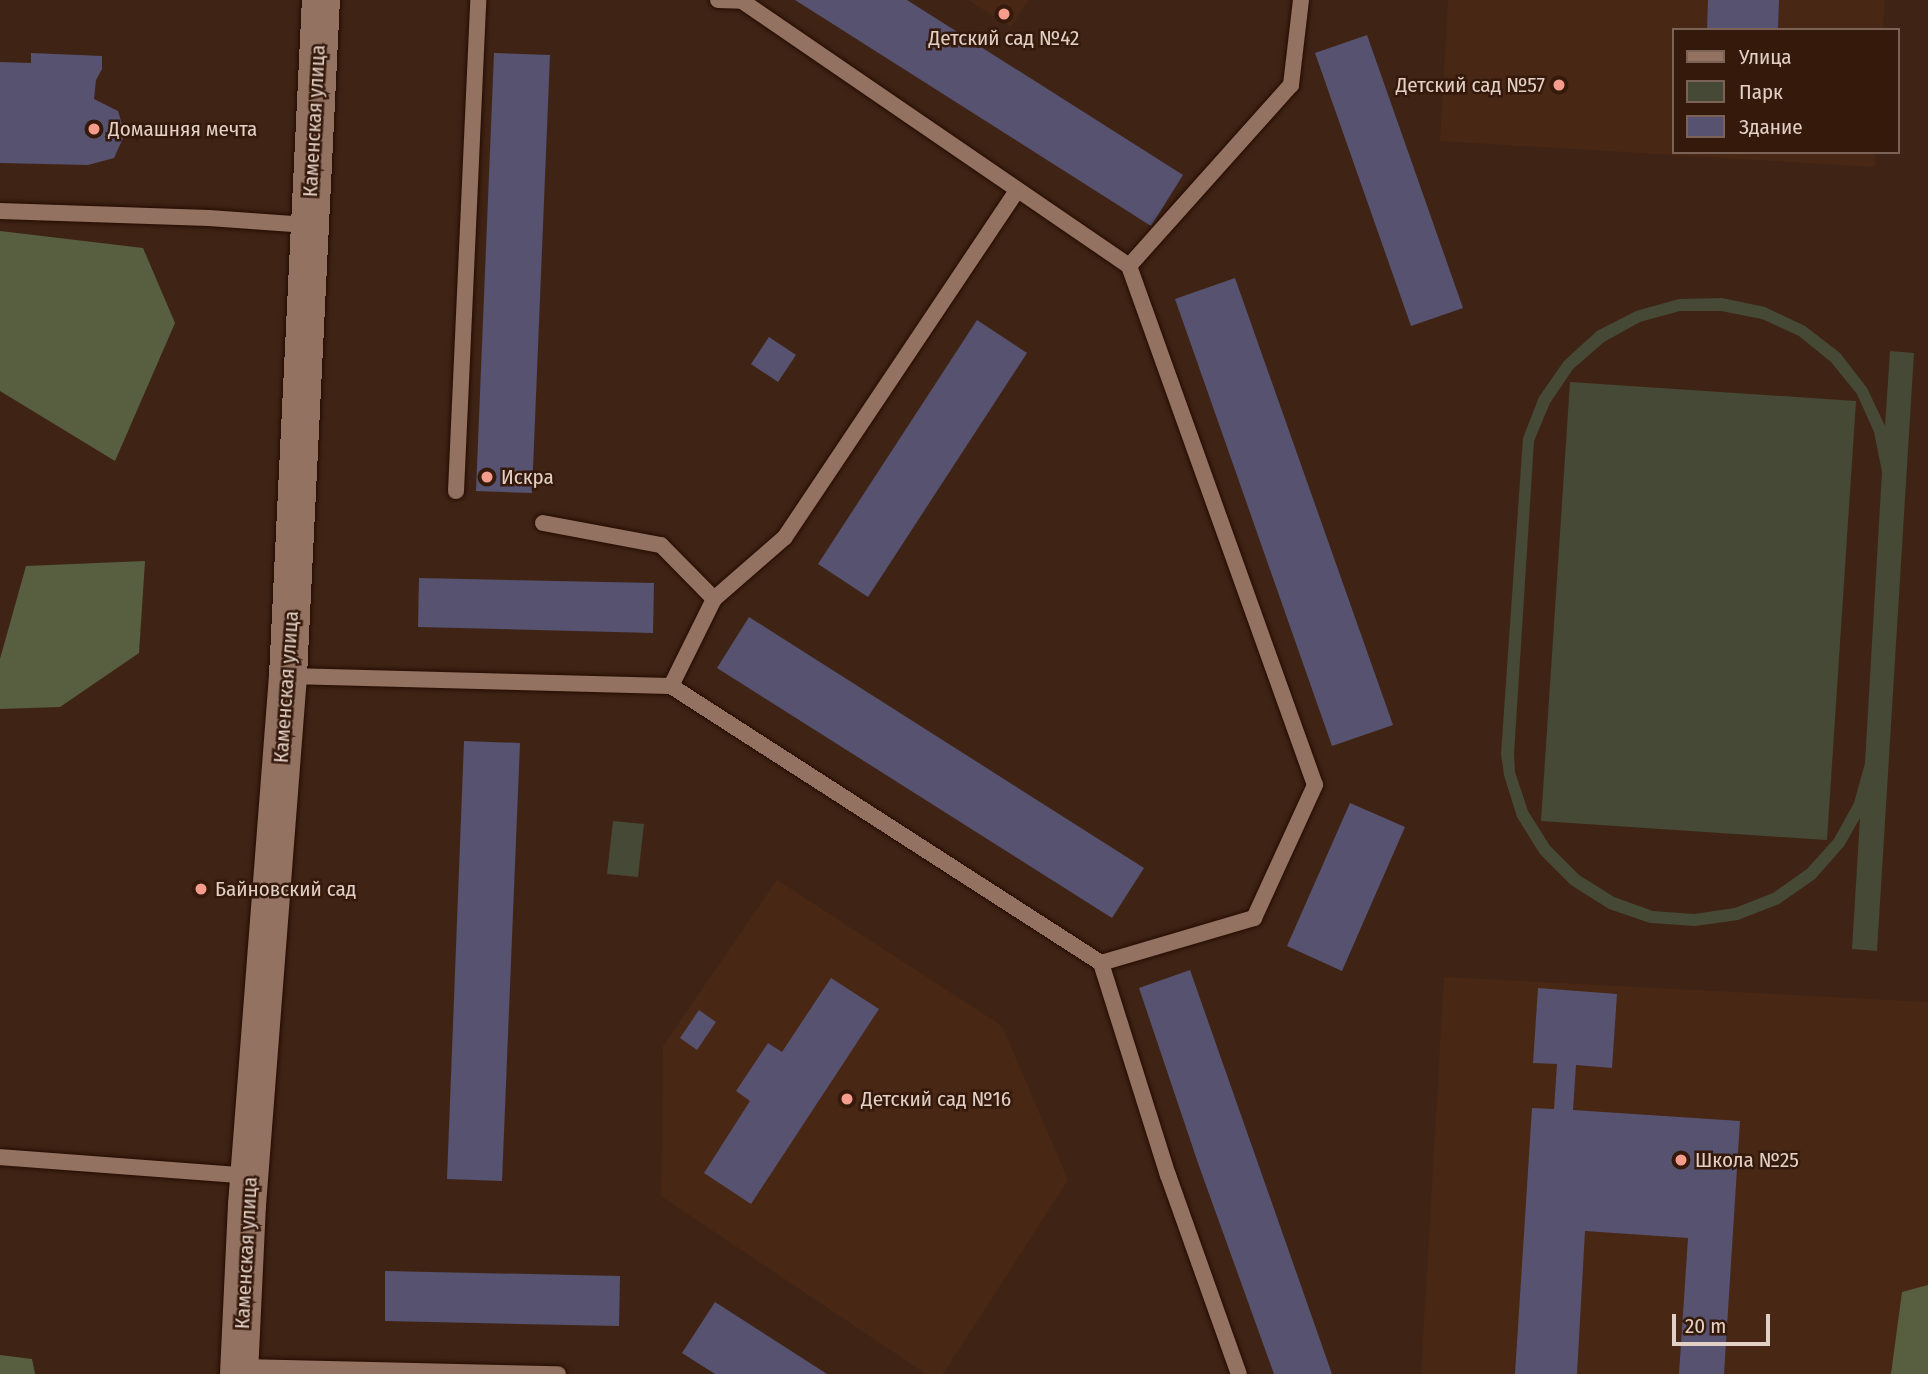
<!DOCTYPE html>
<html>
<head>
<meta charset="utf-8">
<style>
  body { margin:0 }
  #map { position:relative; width:1928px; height:1374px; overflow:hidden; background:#3f2415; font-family:"Fira Sans Condensed",sans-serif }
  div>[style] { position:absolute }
  .built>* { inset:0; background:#492715 }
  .green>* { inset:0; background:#454935 }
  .forest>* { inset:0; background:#585f40 }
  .building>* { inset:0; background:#565270 }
  .roads { filter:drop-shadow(0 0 2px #250c01) drop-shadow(0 0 2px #250c01) }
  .lane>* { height:16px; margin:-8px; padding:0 8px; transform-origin:8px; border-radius:8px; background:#937261 }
  .secondary>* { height:38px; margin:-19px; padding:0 19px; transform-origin:19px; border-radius:19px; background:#937261 }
  .dots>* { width:19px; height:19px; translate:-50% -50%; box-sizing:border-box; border:4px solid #351a0b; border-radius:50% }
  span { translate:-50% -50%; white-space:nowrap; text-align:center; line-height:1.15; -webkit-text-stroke:5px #351a0b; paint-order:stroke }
  .poi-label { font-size:21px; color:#e2d0c6 }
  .right { translate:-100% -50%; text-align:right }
  .left { translate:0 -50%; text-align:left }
  .street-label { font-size:21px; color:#e2d0c6 }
  .legend { position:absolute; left:1672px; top:28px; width:228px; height:126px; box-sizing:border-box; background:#351a0b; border:2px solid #7a6356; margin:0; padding:9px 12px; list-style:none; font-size:21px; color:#e2d0c6 }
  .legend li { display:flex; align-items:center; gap:14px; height:35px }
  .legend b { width:35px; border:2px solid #7a6356 }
  .scale { position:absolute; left:1672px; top:1314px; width:98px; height:32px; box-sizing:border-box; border:4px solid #e2d0c6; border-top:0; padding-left:9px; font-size:21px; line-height:24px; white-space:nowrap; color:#e2d0c6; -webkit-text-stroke:5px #351a0b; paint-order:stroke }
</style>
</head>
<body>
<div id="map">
  <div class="built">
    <div style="clip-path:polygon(968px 0,1028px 0,1011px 27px)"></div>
    <div style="clip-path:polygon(1448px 0,1885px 0,1883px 30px,1674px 30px,1674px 152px,1875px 152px,1875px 167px,1440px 141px)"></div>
    <div style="clip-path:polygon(777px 880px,1002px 1026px,1068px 1180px,943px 1374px,926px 1374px,661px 1196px,663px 1046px)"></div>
    <div style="clip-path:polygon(1444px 977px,1928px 1002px,1928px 1374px,1421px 1374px)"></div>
  </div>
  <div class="green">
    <div style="clip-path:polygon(evenodd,1722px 298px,1765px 307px,1805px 326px,1840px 353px,1867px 388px,1885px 426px,1890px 351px,1914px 353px,1877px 951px,1852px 949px,1860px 818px,1844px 846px,1815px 879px,1779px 904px,1738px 920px,1695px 926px,1650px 923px,1609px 909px,1571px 885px,1540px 854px,1517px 817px,1504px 775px,1501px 754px,1523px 438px,1539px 397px,1564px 361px,1597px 331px,1636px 311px,1679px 299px,1722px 298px,1680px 311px,1721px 311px,1762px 319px,1799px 336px,1831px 362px,1857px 394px,1874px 432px,1882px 472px,1865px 763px,1854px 803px,1834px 839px,1807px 869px,1773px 893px,1735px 908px,1694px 914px,1653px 911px,1614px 897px,1579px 875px,1550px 846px,1528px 811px,1515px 772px,1514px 754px,1534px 441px,1550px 403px,1573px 369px,1604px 342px,1640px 322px,1680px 311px)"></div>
    <div style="clip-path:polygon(1570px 382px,1856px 401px,1827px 840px,1541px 821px)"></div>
    <div style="clip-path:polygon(613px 821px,644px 824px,638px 877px,607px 874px)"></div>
  </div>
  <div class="forest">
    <div style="clip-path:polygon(0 231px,143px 248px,175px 323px,115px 461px,0 391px)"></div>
    <div style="clip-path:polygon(145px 561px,139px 653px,60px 707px,0 709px,0 659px,26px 566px)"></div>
    <div style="clip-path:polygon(1928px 1285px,1928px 1374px,1891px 1374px,1902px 1292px)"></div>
    <div style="clip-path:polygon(0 1355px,32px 1359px,35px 1374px,0 1374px)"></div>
  </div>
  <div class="building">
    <div style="clip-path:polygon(795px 0,907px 0,1183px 175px,1151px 226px)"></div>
    <div style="clip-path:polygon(1708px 0,1779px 0,1778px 30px,1707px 30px)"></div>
    <div style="clip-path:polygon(1367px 35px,1463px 308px,1411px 326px,1315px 53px)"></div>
    <div style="clip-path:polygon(31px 53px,102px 56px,102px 69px,96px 80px,94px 99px,118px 111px,125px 134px,114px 158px,88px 165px,0 163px,0 62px,31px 63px)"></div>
    <div style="clip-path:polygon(494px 53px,550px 55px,532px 493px,476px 491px)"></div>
    <div style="clip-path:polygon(1235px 278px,1393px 725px,1332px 746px,1175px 299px)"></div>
    <div style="clip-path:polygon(977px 320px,1027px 353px,868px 597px,818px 564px)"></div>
    <div style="clip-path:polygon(769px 337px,796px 355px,778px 382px,751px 364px)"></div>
    <div style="clip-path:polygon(419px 578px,654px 583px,653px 633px,418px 627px)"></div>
    <div style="clip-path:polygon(749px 617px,1144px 868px,1112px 918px,717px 668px)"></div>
    <div style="clip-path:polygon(464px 741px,520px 743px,502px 1181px,447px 1179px)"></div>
    <div style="clip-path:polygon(1350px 803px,1405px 827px,1342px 971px,1287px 946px)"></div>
    <div style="clip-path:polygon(1190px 970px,1332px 1374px,1274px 1374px,1199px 1166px,1139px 988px)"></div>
    <div style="clip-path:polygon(831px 978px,879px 1009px,751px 1204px,704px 1173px,750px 1101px,736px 1091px,768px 1043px,782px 1052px)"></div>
    <div style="clip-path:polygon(1538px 988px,1617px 994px,1612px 1068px,1576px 1065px,1573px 1110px,1740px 1121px,1724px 1374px,1679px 1374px,1688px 1238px,1585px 1231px,1577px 1374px,1515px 1374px,1532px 1108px,1554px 1109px,1557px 1064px,1533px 1063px)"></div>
    <div style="clip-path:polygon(699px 1010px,716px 1022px,697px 1050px,680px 1038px)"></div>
    <div style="clip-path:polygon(385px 1271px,620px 1276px,619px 1326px,385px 1321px)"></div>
    <div style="clip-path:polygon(715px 1302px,827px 1374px,715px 1374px,682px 1353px)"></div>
  </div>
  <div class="roads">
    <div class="lane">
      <div style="left:718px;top:0;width:24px;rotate:2deg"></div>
      <div style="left:742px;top:1px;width:469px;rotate:34.4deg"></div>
      <div style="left:1129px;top:266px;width:551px;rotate:70.28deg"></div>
      <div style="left:1315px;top:785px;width:146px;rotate:114.6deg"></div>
      <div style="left:1254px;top:918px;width:159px;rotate:163.6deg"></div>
      <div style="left:0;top:211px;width:209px;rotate:1.9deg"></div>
      <div style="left:209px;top:218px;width:98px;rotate:4.1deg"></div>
      <div style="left:1129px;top:266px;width:243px;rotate:-48.2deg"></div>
      <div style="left:1291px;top:85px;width:86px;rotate:-83.3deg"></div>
      <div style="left:456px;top:491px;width:491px;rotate:-87.4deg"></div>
      <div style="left:543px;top:523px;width:120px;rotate:10.6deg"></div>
      <div style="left:661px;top:545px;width:76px;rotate:45.5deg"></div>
      <div style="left:288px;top:676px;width:383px;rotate:1.5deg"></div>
      <div style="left:671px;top:686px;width:511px;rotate:32.79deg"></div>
      <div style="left:1101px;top:963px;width:222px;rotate:72.5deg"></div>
      <div style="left:1168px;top:1175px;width:211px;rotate:70.4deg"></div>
      <div style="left:671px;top:686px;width:97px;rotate:-63.7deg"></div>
      <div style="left:714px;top:599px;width:94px;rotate:-41.1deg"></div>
      <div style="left:785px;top:537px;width:417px;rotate:-56.2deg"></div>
      <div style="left:0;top:1157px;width:251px;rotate:4.3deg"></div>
      <div style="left:239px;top:1367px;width:319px;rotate:1.3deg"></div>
    </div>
    <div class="secondary">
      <div style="left:239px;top:1374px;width:169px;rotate:-87.3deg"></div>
      <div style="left:247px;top:1205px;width:531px;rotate:-85.57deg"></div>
      <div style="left:288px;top:676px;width:677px;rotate:-87.21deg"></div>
    </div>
  </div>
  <div class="dots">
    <div style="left:1004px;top:14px;background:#f49d8c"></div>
    <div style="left:1559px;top:85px;background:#f49d8c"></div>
    <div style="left:94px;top:129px;background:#f49d8c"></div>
    <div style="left:487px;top:477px;background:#f49d8c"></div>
    <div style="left:201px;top:889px;background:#f49d8c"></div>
    <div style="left:847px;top:1099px;background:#f49d8c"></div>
    <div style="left:1681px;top:1160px;background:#f49d8c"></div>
  </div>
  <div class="poi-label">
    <span style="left:1004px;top:38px">Детский сад №42</span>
    <span class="right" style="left:1545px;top:85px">Детский сад №57</span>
    <span class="left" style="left:108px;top:129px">Домашняя мечта</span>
    <span class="left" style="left:501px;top:477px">Искра</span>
    <span class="left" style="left:215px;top:889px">Байновский сад</span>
    <span class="left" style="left:861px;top:1099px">Детский сад №16</span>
    <span class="left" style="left:1695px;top:1160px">Школа №25</span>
  </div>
  <div class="street-label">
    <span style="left:314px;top:121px;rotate:-87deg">Каменская улица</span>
    <span style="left:286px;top:687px;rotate:-86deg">Каменская улица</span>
    <span style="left:246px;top:1253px;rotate:-87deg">Каменская улица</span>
  </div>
  <ul class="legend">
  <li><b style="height:9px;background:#937261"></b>Улица</li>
  <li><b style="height:19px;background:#454935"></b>Парк</li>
  <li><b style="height:19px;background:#565270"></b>Здание</li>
  </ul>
  <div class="scale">20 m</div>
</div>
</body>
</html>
